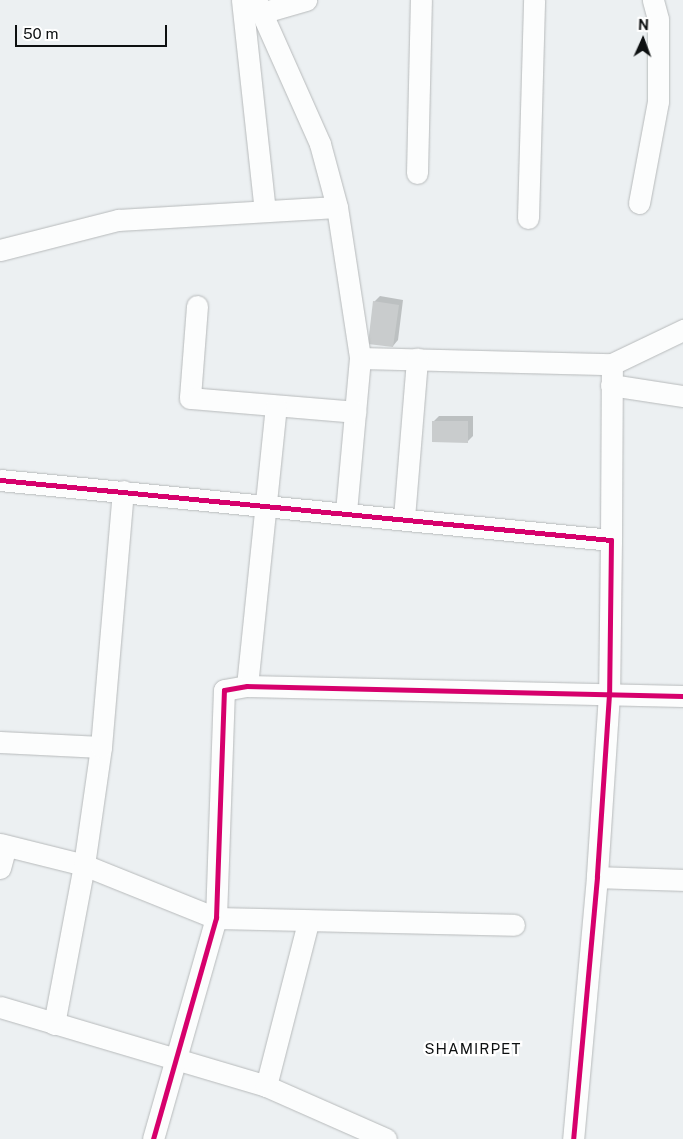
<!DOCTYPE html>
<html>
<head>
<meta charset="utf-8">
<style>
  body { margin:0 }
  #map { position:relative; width:683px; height:1139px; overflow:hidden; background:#ecf0f2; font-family:"Public Sans",sans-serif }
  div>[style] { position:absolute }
  .shadow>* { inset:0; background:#0003 }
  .building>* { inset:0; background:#c9cccd }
  .roads { filter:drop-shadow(0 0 1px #b7babb) drop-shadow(0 0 1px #b7babb) }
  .minor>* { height:21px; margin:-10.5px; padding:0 10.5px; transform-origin:10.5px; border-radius:10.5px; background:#fcfdfd }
  .cycleway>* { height:5px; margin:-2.5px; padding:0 2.5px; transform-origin:2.5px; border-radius:2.5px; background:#d6006c }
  span { translate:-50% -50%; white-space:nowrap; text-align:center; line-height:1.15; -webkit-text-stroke:4.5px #fff; paint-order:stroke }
  .quarter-label { font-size:15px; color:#0d1011; letter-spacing:1px }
  .north { position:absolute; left:618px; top:15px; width:50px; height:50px; -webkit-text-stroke:4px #fff; paint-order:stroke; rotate:2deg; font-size:14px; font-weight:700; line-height:20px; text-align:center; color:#0d1011 }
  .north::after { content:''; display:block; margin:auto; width:18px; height:22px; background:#0d1011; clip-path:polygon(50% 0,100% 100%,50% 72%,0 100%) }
  .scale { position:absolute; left:15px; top:25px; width:152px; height:22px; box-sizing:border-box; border:2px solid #0d1011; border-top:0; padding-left:6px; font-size:15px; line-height:18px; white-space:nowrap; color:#0d1011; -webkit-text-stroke:4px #fff; paint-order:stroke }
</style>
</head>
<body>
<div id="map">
  <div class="shadow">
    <div style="clip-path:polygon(380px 296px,403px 300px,398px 340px,393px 346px,374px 302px)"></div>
    <div style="clip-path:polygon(439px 416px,473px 416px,473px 436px,468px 441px,434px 421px)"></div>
  </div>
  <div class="building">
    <div style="clip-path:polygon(373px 301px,399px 305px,393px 347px,368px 344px)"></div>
    <div style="clip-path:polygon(432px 421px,468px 421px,468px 443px,432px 442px)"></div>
  </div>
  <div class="roads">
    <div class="minor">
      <div style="left:242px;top:0;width:212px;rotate:83.8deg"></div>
      <div style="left:256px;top:0;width:158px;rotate:66deg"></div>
      <div style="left:320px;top:144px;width:65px;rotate:74.9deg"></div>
      <div style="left:337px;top:207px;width:153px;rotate:81.3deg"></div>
      <div style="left:360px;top:358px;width:155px;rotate:95.2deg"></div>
      <div style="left:261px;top:13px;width:47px;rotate:-16.1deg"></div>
      <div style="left:417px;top:173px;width:173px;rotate:-88.7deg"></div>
      <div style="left:639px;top:203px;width:104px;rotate:-79.4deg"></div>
      <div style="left:658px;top:101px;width:82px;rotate:-90deg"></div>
      <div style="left:658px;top:19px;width:20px;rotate:-105deg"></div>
      <div style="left:528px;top:218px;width:218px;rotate:-88.4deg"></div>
      <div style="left:0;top:250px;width:122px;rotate:-14.3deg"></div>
      <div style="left:118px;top:220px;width:219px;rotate:-3.4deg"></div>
      <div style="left:197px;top:306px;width:92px;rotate:94.4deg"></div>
      <div style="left:190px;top:398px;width:166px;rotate:4.8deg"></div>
      <div style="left:360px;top:358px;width:252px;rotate:1.4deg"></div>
      <div style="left:612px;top:364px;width:79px;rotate:-25.6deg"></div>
      <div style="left:611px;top:385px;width:73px;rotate:8.7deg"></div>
      <div style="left:0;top:480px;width:614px;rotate:5.61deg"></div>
      <div style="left:611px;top:540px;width:154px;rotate:90.7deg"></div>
      <div style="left:609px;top:694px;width:183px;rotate:93.8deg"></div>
      <div style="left:597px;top:877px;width:263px;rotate:95.2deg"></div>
      <div style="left:404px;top:518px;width:160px;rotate:-85.3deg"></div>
      <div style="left:611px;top:540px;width:176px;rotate:-89.7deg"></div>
      <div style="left:247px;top:686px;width:281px;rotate:-84.1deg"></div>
      <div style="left:0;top:742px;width:101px;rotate:2.8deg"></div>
      <div style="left:0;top:844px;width:87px;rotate:14deg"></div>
      <div style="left:84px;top:865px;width:142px;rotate:21.9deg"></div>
      <div style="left:216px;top:918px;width:298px;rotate:1.3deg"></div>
      <div style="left:0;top:868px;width:23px;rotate:-75deg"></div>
      <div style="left:597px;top:877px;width:86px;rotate:2deg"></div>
      <div style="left:0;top:1007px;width:277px;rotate:16.5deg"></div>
      <div style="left:266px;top:1086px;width:131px;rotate:23.8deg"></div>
      <div style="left:54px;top:1024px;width:162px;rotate:-79.3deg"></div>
      <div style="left:84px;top:865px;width:119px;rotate:-81.8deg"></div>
      <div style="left:101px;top:747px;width:257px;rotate:-85.1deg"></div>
      <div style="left:266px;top:1086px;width:169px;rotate:-75.6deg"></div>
      <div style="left:153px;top:1139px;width:230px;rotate:-74.1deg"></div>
      <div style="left:216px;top:918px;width:228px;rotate:-88deg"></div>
      <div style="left:224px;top:690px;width:23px;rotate:-10deg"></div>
      <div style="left:247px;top:686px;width:436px;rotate:1.3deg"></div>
    </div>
  </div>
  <div class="cycleway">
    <div style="left:0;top:480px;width:614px;rotate:5.61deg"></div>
    <div style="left:611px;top:540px;width:154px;rotate:90.7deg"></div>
    <div style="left:609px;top:694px;width:183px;rotate:93.8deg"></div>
    <div style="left:597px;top:877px;width:263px;rotate:95.2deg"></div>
    <div style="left:153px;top:1139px;width:230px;rotate:-74.1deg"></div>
    <div style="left:216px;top:918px;width:228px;rotate:-88deg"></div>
    <div style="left:224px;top:690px;width:23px;rotate:-10deg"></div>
    <div style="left:247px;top:686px;width:436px;rotate:1.3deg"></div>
  </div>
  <div class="quarter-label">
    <span style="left:473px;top:1049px">SHAMIRPET</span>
  </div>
  <div class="north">N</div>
  <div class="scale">50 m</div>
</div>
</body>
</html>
